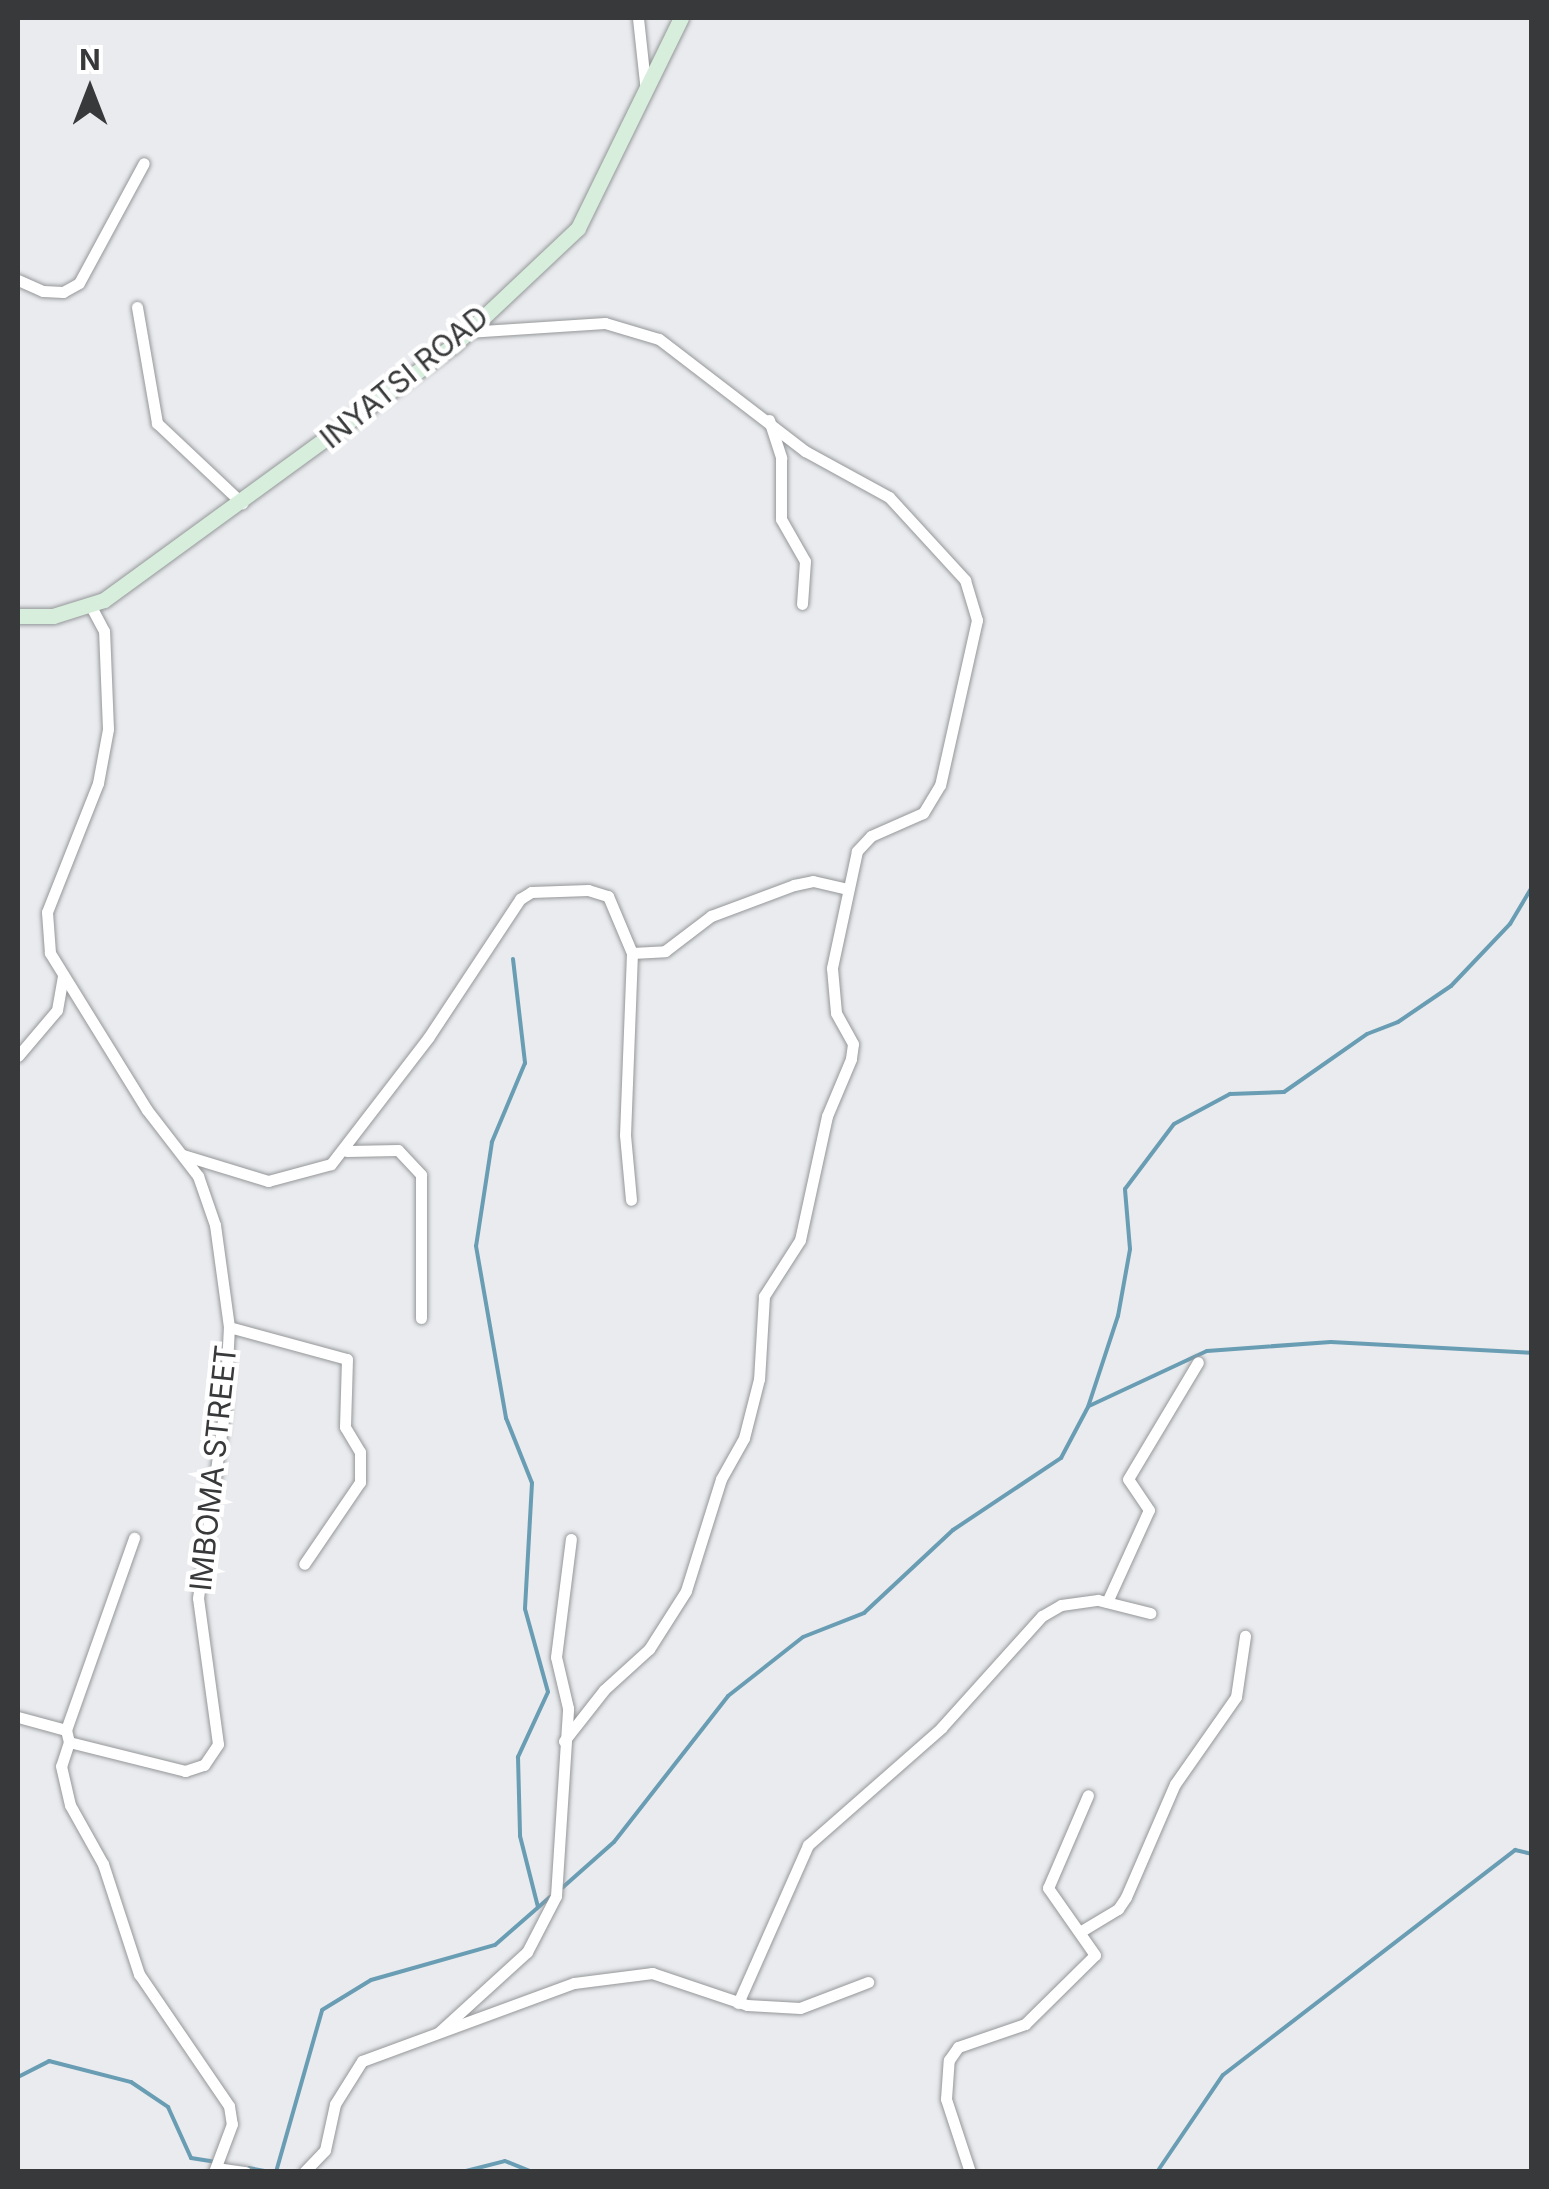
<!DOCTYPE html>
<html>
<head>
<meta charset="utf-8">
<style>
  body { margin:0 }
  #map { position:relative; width:1549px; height:2189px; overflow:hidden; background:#e9ebee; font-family:Inter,sans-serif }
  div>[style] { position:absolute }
  .stream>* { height:4px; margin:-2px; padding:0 2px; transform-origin:2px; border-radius:2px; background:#699db4 }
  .roads { filter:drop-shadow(0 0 2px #959799) drop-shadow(0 0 2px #959799) }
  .street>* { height:11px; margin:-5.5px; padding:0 5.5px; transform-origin:5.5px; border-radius:5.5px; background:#fff }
  .secondary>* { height:15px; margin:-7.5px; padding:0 7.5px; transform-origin:7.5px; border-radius:7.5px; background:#d8eedd }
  span { translate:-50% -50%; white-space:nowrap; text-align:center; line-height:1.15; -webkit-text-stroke:9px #fff; paint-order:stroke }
  .street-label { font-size:30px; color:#38393a }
  .frame { position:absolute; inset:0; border:20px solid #38393a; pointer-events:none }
  .north { position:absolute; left:40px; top:40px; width:100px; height:100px; -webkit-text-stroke:8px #fff; paint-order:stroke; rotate:0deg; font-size:28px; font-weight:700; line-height:40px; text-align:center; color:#38393a }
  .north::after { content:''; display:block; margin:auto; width:35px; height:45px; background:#38393a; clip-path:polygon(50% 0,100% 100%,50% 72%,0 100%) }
</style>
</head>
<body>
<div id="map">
  <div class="stream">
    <div style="left:513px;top:959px;width:105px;rotate:83.4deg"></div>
    <div style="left:525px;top:1063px;width:86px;rotate:112.7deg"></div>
    <div style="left:492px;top:1142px;width:105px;rotate:98.7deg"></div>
    <div style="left:476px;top:1246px;width:175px;rotate:80.1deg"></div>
    <div style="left:506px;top:1418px;width:70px;rotate:68.2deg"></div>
    <div style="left:532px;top:1483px;width:126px;rotate:93.2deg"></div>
    <div style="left:525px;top:1609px;width:86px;rotate:74.5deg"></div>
    <div style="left:548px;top:1692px;width:72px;rotate:114.8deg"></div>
    <div style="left:518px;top:1757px;width:79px;rotate:88.5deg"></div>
    <div style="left:520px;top:1836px;width:73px;rotate:75.8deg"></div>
    <div style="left:1089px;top:1406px;width:130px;rotate:-25deg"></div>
    <div style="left:1207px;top:1351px;width:124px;rotate:-4.2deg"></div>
    <div style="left:1331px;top:1342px;width:201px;rotate:3.1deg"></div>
    <div style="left:562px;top:1888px;width:69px;rotate:-41.5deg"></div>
    <div style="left:614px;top:1842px;width:185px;rotate:-52deg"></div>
    <div style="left:728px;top:1696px;width:95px;rotate:-38.2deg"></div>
    <div style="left:803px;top:1637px;width:66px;rotate:-21.5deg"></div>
    <div style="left:864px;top:1613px;width:122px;rotate:-43deg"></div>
    <div style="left:953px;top:1530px;width:130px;rotate:-33.7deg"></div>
    <div style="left:1061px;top:1458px;width:58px;rotate:-62.1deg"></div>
    <div style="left:1088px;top:1407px;width:96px;rotate:-71.8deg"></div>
    <div style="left:1118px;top:1316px;width:68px;rotate:-79.8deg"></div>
    <div style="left:1130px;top:1249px;width:60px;rotate:-94.8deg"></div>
    <div style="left:1125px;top:1189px;width:81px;rotate:-53deg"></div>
    <div style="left:1174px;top:1124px;width:64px;rotate:-28.2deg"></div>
    <div style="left:1230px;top:1094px;width:54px;rotate:-2.1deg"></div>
    <div style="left:1284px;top:1092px;width:101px;rotate:-34.9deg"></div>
    <div style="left:1367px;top:1034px;width:33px;rotate:-21deg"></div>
    <div style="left:1398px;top:1022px;width:64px;rotate:-34.2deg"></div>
    <div style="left:1451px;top:986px;width:86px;rotate:-46.4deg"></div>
    <div style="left:1510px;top:924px;width:43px;rotate:-59.3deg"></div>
    <div style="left:18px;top:2077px;width:35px;rotate:-27deg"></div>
    <div style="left:49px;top:2061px;width:85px;rotate:14.4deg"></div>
    <div style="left:131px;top:2082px;width:45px;rotate:34deg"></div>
    <div style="left:168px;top:2107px;width:56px;rotate:65.7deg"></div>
    <div style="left:191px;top:2158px;width:24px;rotate:9deg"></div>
    <div style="left:249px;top:2168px;width:20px;rotate:11deg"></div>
    <div style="left:276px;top:2172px;width:168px;rotate:-74.1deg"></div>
    <div style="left:322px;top:2010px;width:57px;rotate:-31.5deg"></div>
    <div style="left:371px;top:1980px;width:129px;rotate:-15.8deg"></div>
    <div style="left:495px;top:1945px;width:73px;rotate:-41.1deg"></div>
    <div style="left:462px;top:2172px;width:44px;rotate:-14.3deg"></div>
    <div style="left:505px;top:2161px;width:29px;rotate:22deg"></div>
    <div style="left:1157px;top:2172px;width:117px;rotate:-55.8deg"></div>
    <div style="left:1223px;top:2075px;width:369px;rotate:-37.6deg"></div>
    <div style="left:1515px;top:1850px;width:17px;rotate:13deg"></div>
  </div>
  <div class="roads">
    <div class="street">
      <div style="left:638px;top:18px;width:74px;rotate:83.8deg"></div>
      <div style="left:18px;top:280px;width:27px;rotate:24deg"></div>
      <div style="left:43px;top:291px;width:20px;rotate:3deg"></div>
      <div style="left:63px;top:292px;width:18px;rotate:-29deg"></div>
      <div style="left:79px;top:283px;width:136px;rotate:-61.6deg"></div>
      <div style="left:137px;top:307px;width:118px;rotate:80.2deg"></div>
      <div style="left:157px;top:423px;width:117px;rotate:43.3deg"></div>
      <div style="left:467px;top:332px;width:138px;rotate:-3.7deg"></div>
      <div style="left:605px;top:323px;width:56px;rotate:16.5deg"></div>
      <div style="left:659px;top:339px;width:184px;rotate:37.5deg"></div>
      <div style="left:805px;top:451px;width:96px;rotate:28.7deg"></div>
      <div style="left:889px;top:497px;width:113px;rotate:47.5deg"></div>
      <div style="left:965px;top:580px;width:42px;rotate:73.3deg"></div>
      <div style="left:977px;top:620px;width:169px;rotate:102.6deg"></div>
      <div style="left:940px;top:785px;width:33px;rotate:121deg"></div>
      <div style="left:923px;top:813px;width:57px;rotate:156.1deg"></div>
      <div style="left:871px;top:836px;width:21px;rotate:133deg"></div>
      <div style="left:857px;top:851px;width:120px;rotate:102.1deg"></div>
      <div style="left:832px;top:968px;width:45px;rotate:84.9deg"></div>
      <div style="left:836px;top:1013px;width:35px;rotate:61deg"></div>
      <div style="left:853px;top:1044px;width:15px;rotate:98deg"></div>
      <div style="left:851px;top:1059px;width:62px;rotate:112.8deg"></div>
      <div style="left:827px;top:1116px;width:127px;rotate:102.3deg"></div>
      <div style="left:800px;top:1240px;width:67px;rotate:122.7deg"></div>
      <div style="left:764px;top:1296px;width:83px;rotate:93.4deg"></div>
      <div style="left:759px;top:1379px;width:61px;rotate:104.3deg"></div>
      <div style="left:744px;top:1438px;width:47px;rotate:119.3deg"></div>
      <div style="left:721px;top:1479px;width:117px;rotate:107.4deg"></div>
      <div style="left:686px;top:1591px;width:69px;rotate:122.5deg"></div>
      <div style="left:649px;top:1649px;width:61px;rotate:137.7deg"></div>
      <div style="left:604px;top:1690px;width:65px;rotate:128.1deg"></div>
      <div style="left:769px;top:420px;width:40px;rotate:72deg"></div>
      <div style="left:781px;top:458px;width:61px;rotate:90deg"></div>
      <div style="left:781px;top:519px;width:48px;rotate:60.3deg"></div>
      <div style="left:805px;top:561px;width:43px;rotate:94deg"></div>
      <div style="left:632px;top:953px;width:33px;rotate:-3deg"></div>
      <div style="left:665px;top:951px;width:58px;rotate:-37.3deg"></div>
      <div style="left:711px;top:916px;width:89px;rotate:-20.5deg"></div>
      <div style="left:794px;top:885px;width:19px;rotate:-12deg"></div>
      <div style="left:813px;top:881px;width:36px;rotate:13deg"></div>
      <div style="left:18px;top:1056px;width:60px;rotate:-49.7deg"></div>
      <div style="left:57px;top:1010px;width:35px;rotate:-80deg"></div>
      <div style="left:347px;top:1151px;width:51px;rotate:-1.1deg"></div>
      <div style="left:398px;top:1150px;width:34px;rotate:47deg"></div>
      <div style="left:421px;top:1175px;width:143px;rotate:90deg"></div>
      <div style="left:183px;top:1155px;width:89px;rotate:17deg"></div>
      <div style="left:268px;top:1181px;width:65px;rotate:-15.1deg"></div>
      <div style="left:331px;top:1164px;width:159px;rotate:-52.4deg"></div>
      <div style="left:428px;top:1038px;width:167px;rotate:-56.5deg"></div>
      <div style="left:520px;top:899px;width:13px;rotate:-32deg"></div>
      <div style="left:531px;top:892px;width:57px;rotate:-2deg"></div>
      <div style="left:588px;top:890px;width:21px;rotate:17deg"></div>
      <div style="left:608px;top:896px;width:62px;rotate:67.2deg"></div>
      <div style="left:632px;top:953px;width:182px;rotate:92.2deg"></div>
      <div style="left:625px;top:1135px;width:65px;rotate:84.7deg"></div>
      <div style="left:229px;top:1327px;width:122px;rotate:15.2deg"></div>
      <div style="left:347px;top:1359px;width:68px;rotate:91.7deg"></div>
      <div style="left:345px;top:1427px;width:29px;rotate:59deg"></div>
      <div style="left:360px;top:1452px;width:30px;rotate:90deg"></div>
      <div style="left:360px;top:1482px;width:99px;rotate:124.3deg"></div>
      <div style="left:1107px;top:1602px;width:101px;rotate:-65.5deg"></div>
      <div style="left:1149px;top:1510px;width:37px;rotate:-124deg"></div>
      <div style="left:1128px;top:1479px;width:136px;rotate:-59.1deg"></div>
      <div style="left:18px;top:1717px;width:50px;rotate:15.2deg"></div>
      <div style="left:69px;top:1742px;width:120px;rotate:14deg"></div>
      <div style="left:185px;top:1771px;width:20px;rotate:-18deg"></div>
      <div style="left:204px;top:1765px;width:25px;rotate:-56deg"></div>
      <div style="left:218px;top:1744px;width:147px;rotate:-97.8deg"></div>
      <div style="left:198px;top:1598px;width:195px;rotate:-82deg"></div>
      <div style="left:225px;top:1405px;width:78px;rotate:-87.1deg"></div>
      <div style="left:229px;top:1327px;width:103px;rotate:-97.8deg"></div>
      <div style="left:215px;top:1225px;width:52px;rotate:-109.1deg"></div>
      <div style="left:198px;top:1176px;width:83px;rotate:-127.7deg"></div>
      <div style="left:147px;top:1110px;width:185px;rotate:-121.7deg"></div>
      <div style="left:50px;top:953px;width:41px;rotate:-94.2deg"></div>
      <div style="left:47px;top:912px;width:139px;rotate:-68.4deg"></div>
      <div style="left:98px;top:783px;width:55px;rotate:-79.5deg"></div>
      <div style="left:108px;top:729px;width:98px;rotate:-92.3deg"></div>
      <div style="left:104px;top:631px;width:27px;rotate:-118deg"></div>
      <div style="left:69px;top:1742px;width:25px;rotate:108deg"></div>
      <div style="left:61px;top:1766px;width:40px;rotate:77deg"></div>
      <div style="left:70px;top:1805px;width:68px;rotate:60.8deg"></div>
      <div style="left:103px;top:1864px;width:116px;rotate:71.9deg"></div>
      <div style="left:139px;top:1974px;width:160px;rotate:55.7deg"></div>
      <div style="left:229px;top:2106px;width:18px;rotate:81deg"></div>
      <div style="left:232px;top:2124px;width:51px;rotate:110.6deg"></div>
      <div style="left:69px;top:1742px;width:12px;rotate:-104deg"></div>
      <div style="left:66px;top:1730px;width:204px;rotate:-70.5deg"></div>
      <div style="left:1083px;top:1930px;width:41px;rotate:-31deg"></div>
      <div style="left:1118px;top:1909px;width:14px;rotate:-56deg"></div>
      <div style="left:1126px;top:1897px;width:123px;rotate:-66.6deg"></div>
      <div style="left:1175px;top:1784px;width:106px;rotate:-55deg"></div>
      <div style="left:1236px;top:1697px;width:62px;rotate:-81.6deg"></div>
      <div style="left:738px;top:2003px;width:173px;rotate:-66.1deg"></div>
      <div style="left:808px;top:1845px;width:177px;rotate:-41.3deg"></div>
      <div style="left:941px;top:1728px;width:151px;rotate:-48deg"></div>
      <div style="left:1042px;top:1616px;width:22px;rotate:-30deg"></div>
      <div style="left:1061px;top:1605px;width:37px;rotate:-8deg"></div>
      <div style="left:1098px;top:1600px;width:54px;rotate:14deg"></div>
      <div style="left:439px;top:2032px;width:119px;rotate:-42.3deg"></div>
      <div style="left:527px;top:1952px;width:63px;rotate:-62.6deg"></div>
      <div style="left:556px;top:1896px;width:188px;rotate:-86.3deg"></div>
      <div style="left:568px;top:1708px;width:52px;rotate:-103.2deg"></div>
      <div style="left:556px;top:1657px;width:119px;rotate:-82.8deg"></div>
      <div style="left:216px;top:2168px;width:30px;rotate:8deg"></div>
      <div style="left:304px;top:2172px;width:30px;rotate:-46deg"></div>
      <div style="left:325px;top:2150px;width:47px;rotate:-77.7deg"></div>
      <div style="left:335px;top:2104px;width:51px;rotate:-57.9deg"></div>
      <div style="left:362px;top:2061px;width:226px;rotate:-20.2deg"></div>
      <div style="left:574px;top:1983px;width:79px;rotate:-7.3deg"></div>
      <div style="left:652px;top:1973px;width:100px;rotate:18.6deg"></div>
      <div style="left:747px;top:2005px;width:53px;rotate:3.2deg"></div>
      <div style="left:800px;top:2008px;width:73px;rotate:-20.9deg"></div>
      <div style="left:970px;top:2172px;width:77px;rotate:-108.2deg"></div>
      <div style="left:946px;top:2099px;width:39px;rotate:-86deg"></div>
      <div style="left:949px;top:2060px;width:16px;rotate:-55deg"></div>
      <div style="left:958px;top:2047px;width:71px;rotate:-18.9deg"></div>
      <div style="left:1025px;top:2024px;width:98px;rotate:-44.6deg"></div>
      <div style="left:1095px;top:1955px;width:82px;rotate:-125deg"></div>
      <div style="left:1048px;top:1888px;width:101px;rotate:-66.7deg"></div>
    </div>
    <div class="secondary">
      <div style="left:18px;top:616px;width:35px"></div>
      <div style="left:53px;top:616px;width:53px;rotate:-17.4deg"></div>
      <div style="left:104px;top:600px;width:433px;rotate:-36.1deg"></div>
      <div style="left:454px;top:345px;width:170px;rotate:-43.3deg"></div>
      <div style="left:578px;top:228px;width:234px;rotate:-63.9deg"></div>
    </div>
  </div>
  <div class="street-label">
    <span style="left:404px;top:377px;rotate:-39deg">INYATSI ROAD</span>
    <span style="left:213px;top:1468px;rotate:-84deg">IMBOMA STREET</span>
  </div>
  <div class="frame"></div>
  <div class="north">N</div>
</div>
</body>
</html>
